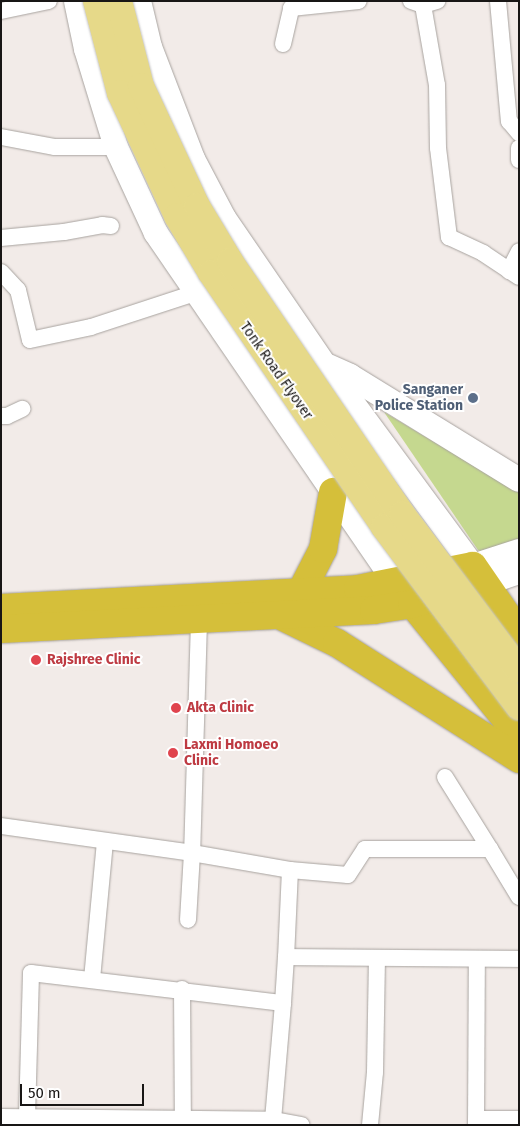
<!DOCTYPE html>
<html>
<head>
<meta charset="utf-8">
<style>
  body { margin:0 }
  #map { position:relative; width:520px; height:1126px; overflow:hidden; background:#f2ebe8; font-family:"Fira Sans",sans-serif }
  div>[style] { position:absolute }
  .green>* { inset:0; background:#c5d88f }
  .roads { filter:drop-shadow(0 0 1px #a8a39f) drop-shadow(0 0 1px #a8a39f) }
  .street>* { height:16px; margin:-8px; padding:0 8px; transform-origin:8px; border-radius:8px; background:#fff }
  .secondary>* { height:24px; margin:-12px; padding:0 12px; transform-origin:12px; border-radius:12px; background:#fff }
  .highway>* { height:28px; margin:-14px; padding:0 14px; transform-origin:14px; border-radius:14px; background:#d5bf3a }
  .bridges { filter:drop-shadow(0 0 1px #c8c7c7) drop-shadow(0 0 1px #c8c7c7) }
  .primary-bridge>* { height:26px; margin:-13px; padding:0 13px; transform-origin:13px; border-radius:13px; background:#e6d989 }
  .dots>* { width:14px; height:14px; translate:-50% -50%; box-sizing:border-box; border:2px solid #fff; border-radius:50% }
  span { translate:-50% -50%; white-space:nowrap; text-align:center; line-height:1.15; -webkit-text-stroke:4px #fff; paint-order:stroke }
  .street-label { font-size:14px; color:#181615 }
  .service-label { font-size:14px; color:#4e5e75; font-weight:700 }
  .right { translate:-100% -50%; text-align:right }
  .health-label { font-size:14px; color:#be3a42; font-weight:700 }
  .left { translate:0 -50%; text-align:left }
  .frame { position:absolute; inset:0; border:2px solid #181615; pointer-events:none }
  .scale { position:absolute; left:20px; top:1084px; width:124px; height:22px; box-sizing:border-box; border:2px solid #181615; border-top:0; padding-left:6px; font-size:15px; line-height:18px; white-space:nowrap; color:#181615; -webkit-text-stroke:4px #fff; paint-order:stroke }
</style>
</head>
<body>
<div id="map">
  <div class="green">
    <div style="clip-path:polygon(384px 412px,519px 493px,519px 546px,489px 555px,478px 550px)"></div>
  </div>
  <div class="roads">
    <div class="street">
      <div style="left:411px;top:1px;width:13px;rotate:18deg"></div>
      <div style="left:423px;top:5px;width:15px;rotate:-16deg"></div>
      <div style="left:498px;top:1px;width:121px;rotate:84.8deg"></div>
      <div style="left:509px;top:121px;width:16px;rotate:50deg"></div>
      <div style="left:423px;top:5px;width:81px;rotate:80.1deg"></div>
      <div style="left:437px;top:85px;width:63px;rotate:89.1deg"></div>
      <div style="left:438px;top:148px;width:90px;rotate:83deg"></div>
      <div style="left:449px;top:237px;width:38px;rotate:25deg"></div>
      <div style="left:483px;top:253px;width:43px;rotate:33.7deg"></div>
      <div style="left:1px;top:11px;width:49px;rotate:-11.8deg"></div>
      <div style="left:283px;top:44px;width:37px;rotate:-77deg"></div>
      <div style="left:291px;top:8px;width:68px;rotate:-5.9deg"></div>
      <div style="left:1px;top:137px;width:55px;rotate:10.5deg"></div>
      <div style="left:55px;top:147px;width:61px"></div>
      <div style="left:519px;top:148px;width:12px;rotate:90deg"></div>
      <div style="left:1px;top:238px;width:63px;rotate:-5.4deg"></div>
      <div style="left:64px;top:232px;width:39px;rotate:-10deg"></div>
      <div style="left:102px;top:225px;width:9px;rotate:6deg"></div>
      <div style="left:509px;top:271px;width:22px;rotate:-63deg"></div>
      <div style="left:1px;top:272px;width:25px;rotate:47deg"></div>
      <div style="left:18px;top:290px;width:51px;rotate:76.5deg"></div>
      <div style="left:30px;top:340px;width:62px;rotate:-12deg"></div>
      <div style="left:91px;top:327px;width:113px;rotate:-18.1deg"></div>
      <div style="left:1px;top:416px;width:6px"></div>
      <div style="left:7px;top:416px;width:17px;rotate:-25deg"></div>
      <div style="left:199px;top:621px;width:232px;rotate:91.7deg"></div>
      <div style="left:192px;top:853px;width:99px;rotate:9.8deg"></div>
      <div style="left:290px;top:870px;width:87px;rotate:92.6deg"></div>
      <div style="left:445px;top:777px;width:85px;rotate:58deg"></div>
      <div style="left:1px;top:826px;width:193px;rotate:8deg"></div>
      <div style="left:192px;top:853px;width:67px;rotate:93.4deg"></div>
      <div style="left:290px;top:870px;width:58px;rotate:4.9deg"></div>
      <div style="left:348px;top:875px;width:31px;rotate:-57deg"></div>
      <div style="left:365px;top:849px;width:125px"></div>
      <div style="left:490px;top:849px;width:56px;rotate:58.9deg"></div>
      <div style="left:92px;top:979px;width:138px;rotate:-84.6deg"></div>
      <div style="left:182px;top:989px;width:129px;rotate:89.6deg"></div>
      <div style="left:1px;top:1117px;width:272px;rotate:0.6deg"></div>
      <div style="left:273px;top:1120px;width:117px;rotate:-85.1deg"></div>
      <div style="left:27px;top:1117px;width:144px;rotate:-88.4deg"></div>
      <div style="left:31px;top:973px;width:254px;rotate:6.8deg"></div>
      <div style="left:283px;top:1003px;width:46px;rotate:-86.3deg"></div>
      <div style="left:286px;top:957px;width:233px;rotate:0.5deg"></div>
      <div style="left:476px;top:1119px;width:43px"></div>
      <div style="left:273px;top:1120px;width:29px;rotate:10deg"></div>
      <div style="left:370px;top:1125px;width:53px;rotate:-84.6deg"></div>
      <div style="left:375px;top:1072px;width:113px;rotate:-89deg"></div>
      <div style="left:476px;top:1125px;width:166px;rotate:-89.7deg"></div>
    </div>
    <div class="secondary">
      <div style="left:76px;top:1px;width:49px;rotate:78.2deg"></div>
      <div style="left:86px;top:49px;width:102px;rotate:73deg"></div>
      <div style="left:116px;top:147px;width:95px;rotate:65.1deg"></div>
      <div style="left:156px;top:233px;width:423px;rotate:55.6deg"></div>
      <div style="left:139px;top:1px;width:47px;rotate:76.6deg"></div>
      <div style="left:150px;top:47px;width:120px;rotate:69deg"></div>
      <div style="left:193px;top:159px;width:67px;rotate:62.3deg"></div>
      <div style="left:224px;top:218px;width:177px;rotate:55.6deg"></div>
      <div style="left:324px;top:364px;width:251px;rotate:53.6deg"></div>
      <div style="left:473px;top:566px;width:48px;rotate:-18.1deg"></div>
      <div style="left:328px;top:366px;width:24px;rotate:24deg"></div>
      <div style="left:350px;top:376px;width:198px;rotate:31.6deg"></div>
      <div style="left:484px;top:584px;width:37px;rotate:-19deg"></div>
    </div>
    <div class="highway">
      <div style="left:402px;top:591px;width:186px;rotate:50.9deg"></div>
      <div style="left:300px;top:594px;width:51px;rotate:-62.9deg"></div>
      <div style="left:323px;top:549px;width:58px;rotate:-80deg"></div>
      <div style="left:1px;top:608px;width:358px;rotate:-3deg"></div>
      <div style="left:358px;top:589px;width:117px;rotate:-11.3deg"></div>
      <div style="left:473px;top:566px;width:81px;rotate:55.5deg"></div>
      <div style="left:283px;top:617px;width:60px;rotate:25.7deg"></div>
      <div style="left:337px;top:643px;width:216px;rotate:32.5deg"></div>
      <div style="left:1px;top:629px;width:373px;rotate:-2.9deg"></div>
      <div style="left:374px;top:610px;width:38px;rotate:-9deg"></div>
      <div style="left:412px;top:604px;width:49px;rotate:-15.5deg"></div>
    </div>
  </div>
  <div class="bridges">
    <div class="primary-bridge">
      <div style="left:96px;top:1px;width:95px;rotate:75.4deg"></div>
      <div style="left:120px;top:93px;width:136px;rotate:65.1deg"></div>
      <div style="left:177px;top:216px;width:66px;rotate:59.2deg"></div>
      <div style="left:211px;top:273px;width:307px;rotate:55.7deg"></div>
      <div style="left:384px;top:527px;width:225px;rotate:53.1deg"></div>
      <div style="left:119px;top:1px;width:88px;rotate:75.5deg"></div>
      <div style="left:141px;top:86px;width:132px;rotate:65deg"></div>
      <div style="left:197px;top:206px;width:64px;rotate:59deg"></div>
      <div style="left:230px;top:261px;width:306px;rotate:55.8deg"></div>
      <div style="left:402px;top:514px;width:195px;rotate:53.1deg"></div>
    </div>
  </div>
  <div class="dots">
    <div style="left:473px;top:398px;background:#5c6f8a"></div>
    <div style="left:36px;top:660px;background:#e0444e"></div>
    <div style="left:176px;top:708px;background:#e0444e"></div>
    <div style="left:173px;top:753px;background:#e0444e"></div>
  </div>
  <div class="street-label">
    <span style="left:276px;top:371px;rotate:55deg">Tonk Road Flyover</span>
  </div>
  <div class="service-label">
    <span class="right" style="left:463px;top:398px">Sanganer<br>Police Station</span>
  </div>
  <div class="health-label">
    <span class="left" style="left:47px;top:660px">Rajshree Clinic</span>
    <span class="left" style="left:187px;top:708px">Akta Clinic</span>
    <span class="left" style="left:184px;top:753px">Laxmi Homoeo<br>Clinic</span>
  </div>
  <div class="frame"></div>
  <div class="scale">50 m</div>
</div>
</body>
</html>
